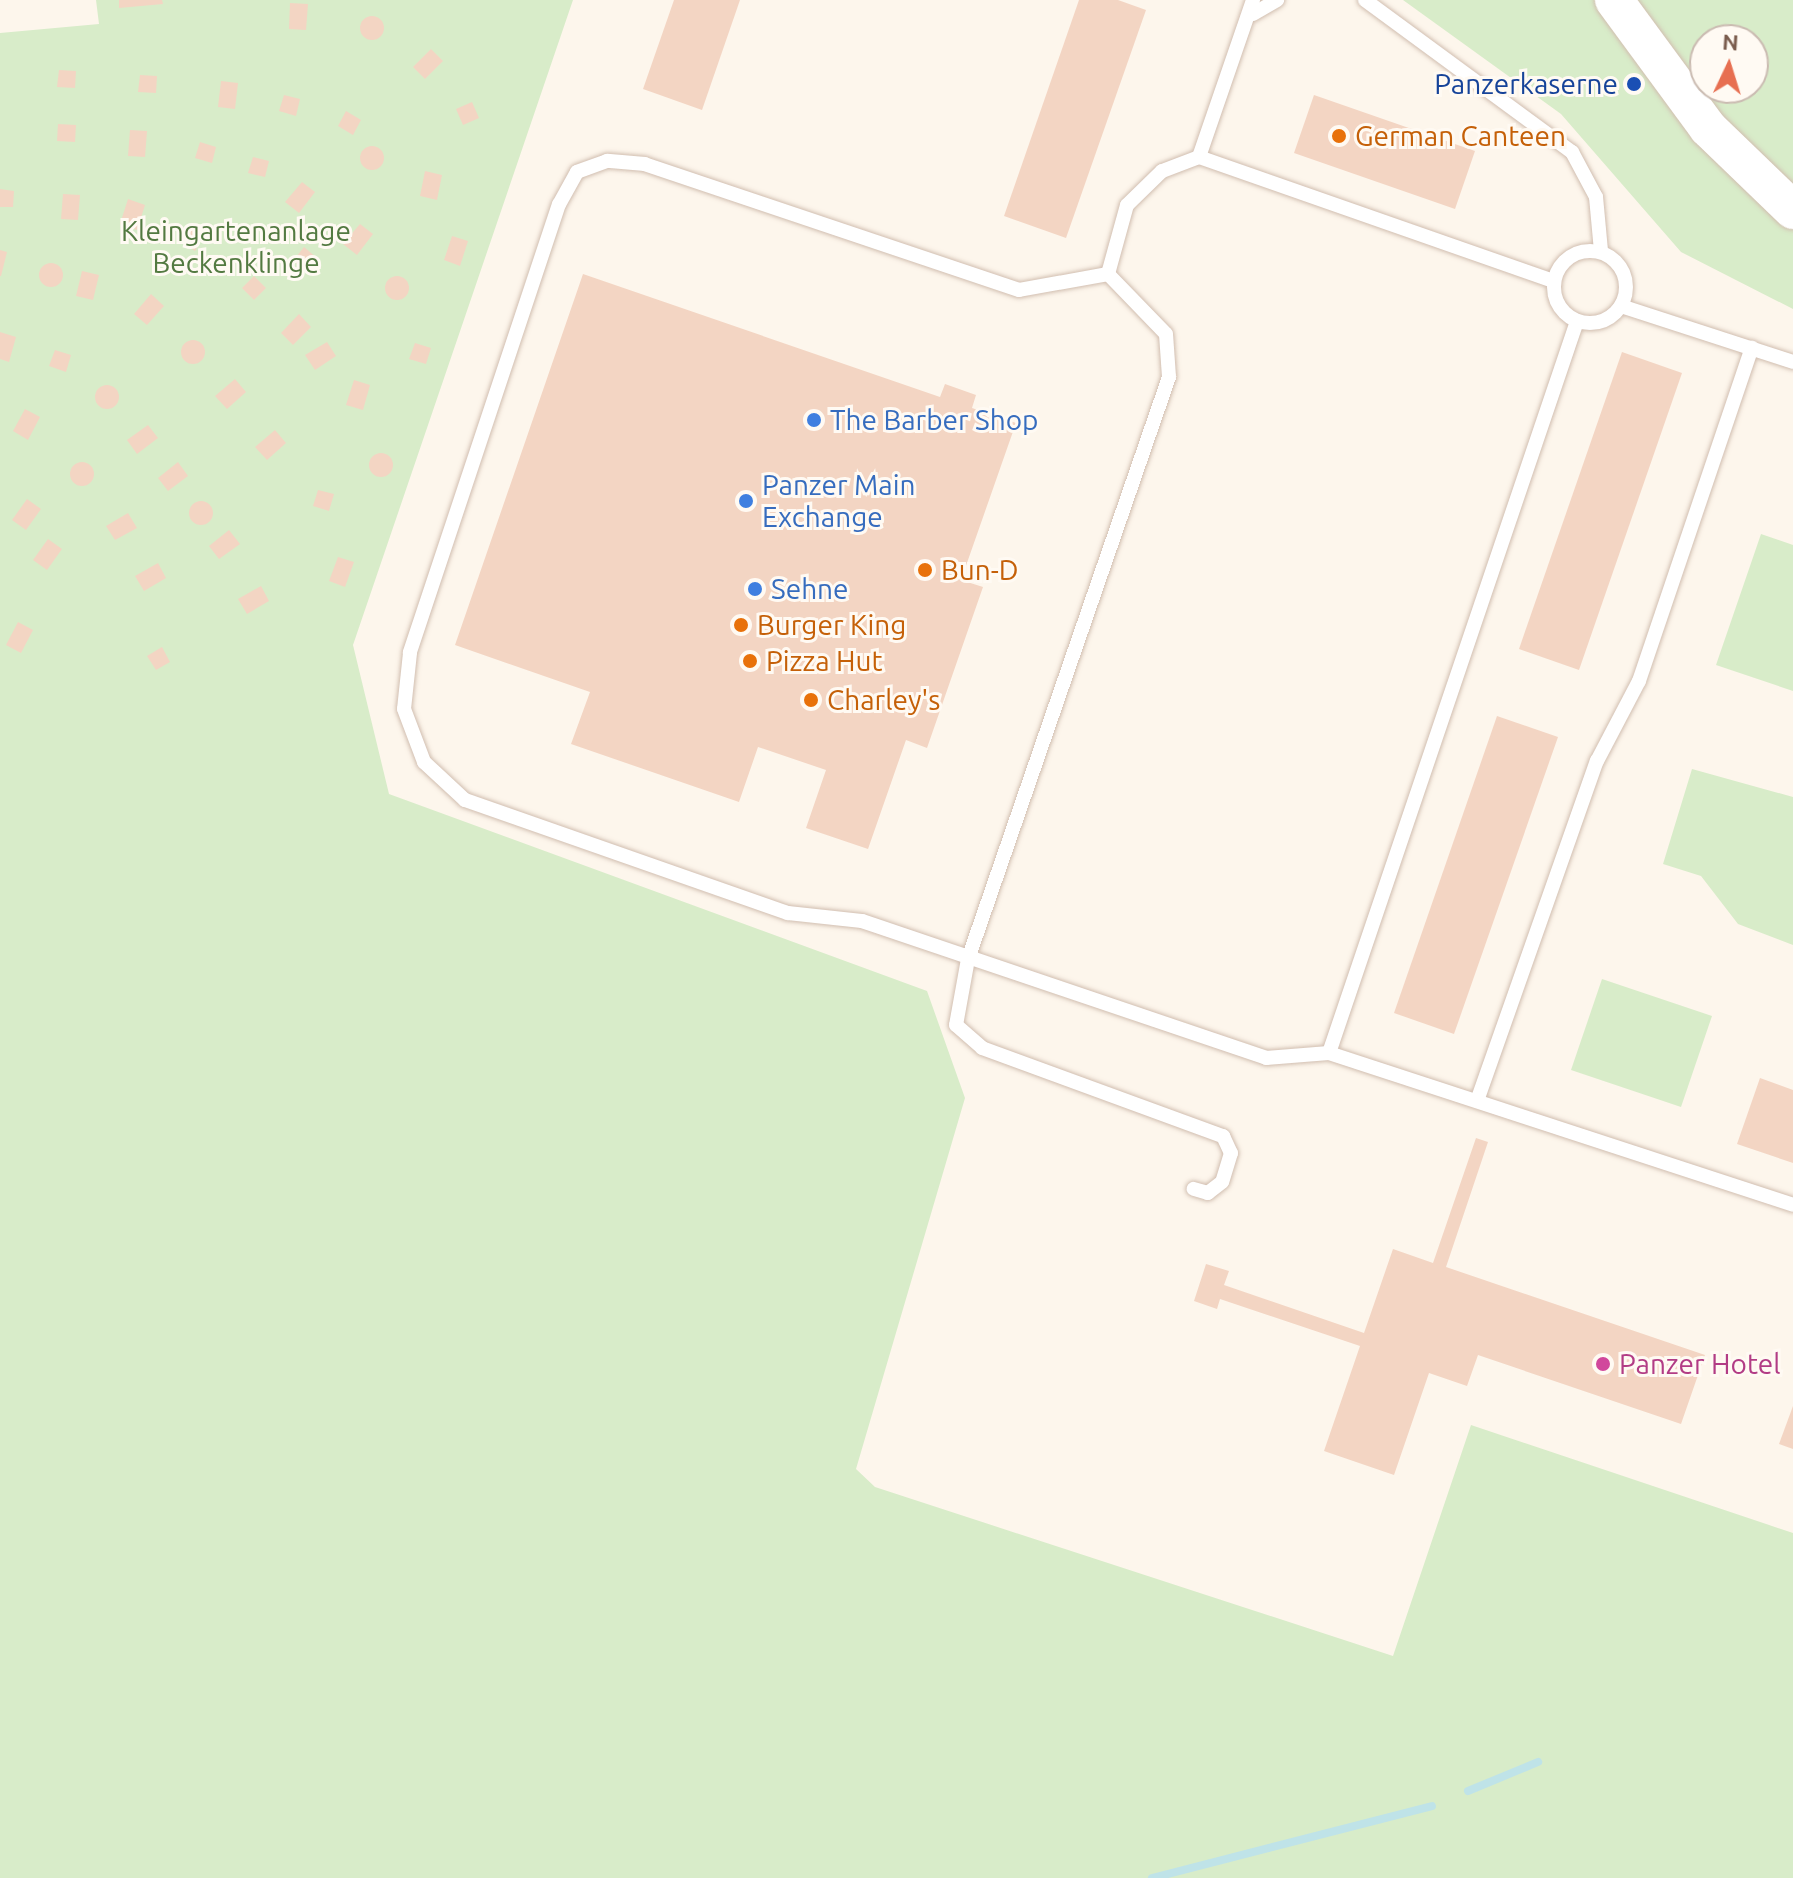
<!DOCTYPE html>
<html>
<head>
<meta charset="utf-8">
<style>
  body { margin:0 }
  #map { position:relative; width:1793px; height:1878px; overflow:hidden; background:#fdf6ec; font-family:Ubuntu,sans-serif }
  div>[style] { position:absolute }
  .green>* { inset:0; background:#d8ecc9 }
  .stream>* { height:8px; margin:-4px; padding:0 4px; transform-origin:4px; border-radius:4px; background:#bfe3e8 }
  .building>* { inset:0; background:#f3d5c3 }
  .round { border-radius:50% }
  .roads { filter:drop-shadow(0 0 2px #d1beb0) drop-shadow(0 0 2px #d1beb0) }
  .service>* { height:14px; margin:-7px; padding:0 7px; transform-origin:7px; border-radius:7px; background:#fff }
  .service>.ring { margin:-7px; padding:0; box-sizing:content-box; background:none; border:14px solid #fff; border-radius:50% }
  .secondary>* { height:38px; margin:-19px; padding:0 19px; transform-origin:19px; border-radius:19px; background:#fff }
  .dots>* { width:22px; height:22px; translate:-50% -50%; box-sizing:border-box; border:4px solid #fffaf3; border-radius:50% }
  span { translate:-50% -50%; white-space:nowrap; text-align:center; line-height:1.15; -webkit-text-stroke:6px #fffaf3; paint-order:stroke }
  .transit-label { font-size:28px; color:#164399 }
  .right { translate:-100% -50%; text-align:right }
  .food-label { font-size:28px; color:#c56008 }
  .left { translate:0 -50%; text-align:left }
  .park-label { font-size:28px; color:#537a41 }
  .shop-label { font-size:28px; color:#366cbe }
  .hotel-label { font-size:28px; color:#b23c85 }
  .north { position:absolute; left:1689px; top:24px; width:80px; height:80px; box-sizing:border-box; background:#fffaf3; border:2px solid #cabbb1; border-radius:50%; rotate:4deg; font-size:22px; font-weight:700; line-height:32px; text-align:center; color:#7a5c4d }
  .north::after { content:''; display:block; margin:auto; width:28px; height:36px; background:#e76f51; clip-path:polygon(50% 0,100% 100%,50% 72%,0 100%) }
</style>
</head>
<body>
<div id="map">
  <div class="green">
    <div style="clip-path:polygon(96px 0,573px 0,353px 645px,389px 794px,927px 991px,965px 1098px,856px 1469px,875px 1487px,1393px 1656px,1471px 1425px,1793px 1533px,1793px 1878px,0 1878px,0 33px,99px 24px)"></div>
    <div style="clip-path:polygon(evenodd,1403px 0,1793px 0,1793px 309px,1681px 252px,1561px 114px,1403px 0,1705px 40px,1753px 40px,1753px 88px,1705px 88px,1705px 40px)"></div>
    <div style="clip-path:polygon(1761px 534px,1793px 545px,1793px 691px,1716px 665px)"></div>
    <div style="clip-path:polygon(1692px 769px,1793px 797px,1793px 945px,1738px 924px,1701px 876px,1663px 864px)"></div>
    <div style="clip-path:polygon(1602px 979px,1712px 1016px,1681px 1107px,1571px 1070px)"></div>
  </div>
  <div class="stream">
    <div style="left:1468px;top:1791px;width:76px;rotate:-22.5deg"></div>
    <div style="left:1152px;top:1878px;width:289px;rotate:-14.4deg"></div>
  </div>
  <div class="building">
    <div style="clip-path:polygon(119px 0,162px 0,163px 4px,119px 8px)"></div>
    <div style="clip-path:polygon(674px 0,740px 0,702px 110px,643px 89px)"></div>
    <div style="clip-path:polygon(1079px 0,1118px 0,1146px 10px,1066px 238px,1004px 216px)"></div>
    <div style="clip-path:polygon(290px 3px,308px 4px,306px 30px,289px 29px)"></div>
    <div class="round" style="left:360px;top:16px;width:24px;height:24px"></div>
    <div style="clip-path:polygon(431px 49px,443px 61px,425px 79px,413px 67px)"></div>
    <div style="clip-path:polygon(59px 70px,76px 71px,75px 88px,57px 87px)"></div>
    <div style="clip-path:polygon(140px 75px,157px 76px,156px 93px,138px 92px)"></div>
    <div style="clip-path:polygon(221px 81px,238px 83px,235px 109px,218px 107px)"></div>
    <div style="clip-path:polygon(284px 95px,300px 99px,296px 116px,279px 111px)"></div>
    <div style="clip-path:polygon(1314px 95px,1475px 151px,1455px 209px,1294px 153px)"></div>
    <div style="clip-path:polygon(472px 102px,479px 118px,463px 125px,456px 109px)"></div>
    <div style="clip-path:polygon(346px 111px,361px 120px,353px 135px,338px 126px)"></div>
    <div style="clip-path:polygon(58px 124px,76px 125px,75px 142px,57px 141px)"></div>
    <div style="clip-path:polygon(130px 130px,147px 131px,145px 157px,128px 156px)"></div>
    <div style="clip-path:polygon(200px 142px,216px 147px,212px 163px,195px 158px)"></div>
    <div class="round" style="left:360px;top:146px;width:24px;height:24px"></div>
    <div style="clip-path:polygon(253px 157px,269px 161px,265px 177px,248px 173px)"></div>
    <div style="clip-path:polygon(425px 171px,442px 175px,437px 200px,420px 196px)"></div>
    <div style="clip-path:polygon(302px 182px,315px 192px,299px 213px,285px 202px)"></div>
    <div style="clip-path:polygon(0 189px,14px 191px,13px 207px,0 207px)"></div>
    <div style="clip-path:polygon(63px 194px,80px 195px,78px 220px,61px 219px)"></div>
    <div style="clip-path:polygon(128px 199px,145px 205px,137px 230px,120px 224px)"></div>
    <div style="clip-path:polygon(360px 224px,373px 234px,357px 255px,343px 244px)"></div>
    <div style="clip-path:polygon(190px 227px,204px 236px,195px 251px,181px 242px)"></div>
    <div style="clip-path:polygon(452px 236px,468px 241px,460px 266px,444px 260px)"></div>
    <div style="clip-path:polygon(304px 247px,317px 258px,307px 271px,293px 261px)"></div>
    <div style="clip-path:polygon(0 250px,7px 252px,1px 276px,0 276px)"></div>
    <div class="round" style="left:39px;top:263px;width:24px;height:24px"></div>
    <div style="clip-path:polygon(82px 271px,99px 275px,93px 300px,76px 296px)"></div>
    <div style="clip-path:polygon(583px 274px,940px 397px,945px 384px,976px 395px,972px 408px,1016px 423px,961px 580px,983px 587px,927px 748px,906px 740px,868px 849px,806px 828px,826px 770px,758px 747px,739px 802px,571px 744px,590px 692px,455px 645px)"></div>
    <div style="clip-path:polygon(254px 276px,266px 288px,254px 300px,242px 288px)"></div>
    <div class="round" style="left:385px;top:276px;width:24px;height:24px"></div>
    <div style="clip-path:polygon(151px 294px,164px 306px,147px 325px,134px 314px)"></div>
    <div style="clip-path:polygon(299px 314px,311px 327px,293px 345px,281px 333px)"></div>
    <div style="clip-path:polygon(0 332px,16px 337px,9px 362px,0 359px)"></div>
    <div class="round" style="left:181px;top:340px;width:24px;height:24px"></div>
    <div style="clip-path:polygon(327px 342px,336px 356px,315px 370px,305px 355px)"></div>
    <div style="clip-path:polygon(415px 343px,431px 348px,426px 364px,409px 359px)"></div>
    <div style="clip-path:polygon(55px 350px,71px 355px,66px 372px,49px 366px)"></div>
    <div style="clip-path:polygon(1622px 352px,1682px 373px,1579px 670px,1519px 649px)"></div>
    <div style="clip-path:polygon(235px 379px,246px 392px,227px 409px,215px 396px)"></div>
    <div style="clip-path:polygon(354px 380px,370px 385px,363px 410px,346px 405px)"></div>
    <div class="round" style="left:95px;top:385px;width:24px;height:24px"></div>
    <div style="clip-path:polygon(25px 409px,40px 417px,28px 440px,13px 431px)"></div>
    <div style="clip-path:polygon(148px 425px,158px 438px,137px 454px,127px 440px)"></div>
    <div style="clip-path:polygon(275px 430px,286px 443px,267px 460px,255px 447px)"></div>
    <div class="round" style="left:369px;top:453px;width:24px;height:24px"></div>
    <div style="clip-path:polygon(178px 462px,188px 476px,168px 491px,158px 478px)"></div>
    <div class="round" style="left:70px;top:462px;width:24px;height:24px"></div>
    <div style="clip-path:polygon(318px 490px,334px 494px,329px 511px,313px 506px)"></div>
    <div style="clip-path:polygon(27px 499px,41px 509px,26px 530px,12px 520px)"></div>
    <div class="round" style="left:189px;top:501px;width:24px;height:24px"></div>
    <div style="clip-path:polygon(128px 513px,137px 528px,115px 540px,106px 526px)"></div>
    <div style="clip-path:polygon(229px 530px,240px 544px,219px 559px,209px 546px)"></div>
    <div style="clip-path:polygon(48px 539px,62px 549px,47px 570px,33px 560px)"></div>
    <div style="clip-path:polygon(338px 557px,354px 562px,345px 587px,329px 581px)"></div>
    <div style="clip-path:polygon(158px 563px,166px 578px,144px 591px,135px 576px)"></div>
    <div style="clip-path:polygon(261px 586px,269px 601px,247px 614px,238px 599px)"></div>
    <div style="clip-path:polygon(18px 622px,33px 630px,21px 653px,6px 645px)"></div>
    <div style="clip-path:polygon(162px 647px,170px 662px,156px 670px,147px 656px)"></div>
    <div style="clip-path:polygon(1497px 716px,1558px 737px,1454px 1034px,1394px 1013px)"></div>
    <div style="clip-path:polygon(1760px 1078px,1793px 1090px,1793px 1163px,1737px 1144px)"></div>
    <div style="clip-path:polygon(1476px 1138px,1488px 1142px,1446px 1267px,1705px 1355px,1681px 1424px,1478px 1355px,1467px 1386px,1429px 1373px,1394px 1475px,1324px 1451px,1360px 1346px,1220px 1299px,1217px 1309px,1194px 1301px,1206px 1264px,1229px 1271px,1224px 1285px,1364px 1333px,1393px 1249px,1433px 1263px)"></div>
    <div style="clip-path:polygon(1793px 1406px,1793px 1449px,1779px 1444px)"></div>
  </div>
  <div class="roads">
    <div class="service">
      <div style="left:1253px;top:0;width:166px;rotate:109deg"></div>
      <div style="left:1199px;top:157px;width:375px;rotate:19.3deg"></div>
      <div style="left:1365px;top:0;width:257px;rotate:36.3deg"></div>
      <div style="left:1572px;top:152px;width:51px;rotate:61.9deg"></div>
      <div style="left:1596px;top:197px;width:54px;rotate:84.7deg"></div>
      <div style="left:1253px;top:14px;width:28px;rotate:-30deg"></div>
      <div style="left:1199px;top:157px;width:40px;rotate:159deg"></div>
      <div style="left:1162px;top:171px;width:49px;rotate:135.8deg"></div>
      <div style="left:1127px;top:205px;width:72px;rotate:105.4deg"></div>
      <div style="left:1108px;top:274px;width:90px;rotate:169.8deg"></div>
      <div style="left:1019px;top:290px;width:395px;rotate:-161.4deg"></div>
      <div style="left:645px;top:164px;width:38px;rotate:-175deg"></div>
      <div style="left:607px;top:161px;width:32px;rotate:160deg"></div>
      <div style="left:577px;top:172px;width:37px;rotate:119deg"></div>
      <div style="left:559px;top:204px;width:473px;rotate:108.4deg"></div>
      <div style="left:410px;top:653px;width:56px;rotate:96.1deg"></div>
      <div style="left:404px;top:709px;width:57px;rotate:69.3deg"></div>
      <div style="left:424px;top:762px;width:56px;rotate:42.8deg"></div>
      <div style="left:465px;top:800px;width:342px;rotate:19.3deg"></div>
      <div style="left:788px;top:913px;width:74px;rotate:6.2deg"></div>
      <div style="left:862px;top:921px;width:427px;rotate:18.7deg"></div>
      <div style="left:1266px;top:1058px;width:63px;rotate:-4.5deg"></div>
      <div style="left:1329px;top:1053px;width:488px;rotate:18.1deg"></div>
      <div class="ring" style="left:1554px;top:251px;width:58px;height:58px"></div>
      <div style="left:1108px;top:274px;width:83px;rotate:46deg"></div>
      <div style="left:1166px;top:334px;width:43px;rotate:86deg"></div>
      <div style="left:1169px;top:377px;width:616px;rotate:109.05deg"></div>
      <div style="left:968px;top:959px;width:67px;rotate:100.3deg"></div>
      <div style="left:956px;top:1025px;width:35px;rotate:41deg"></div>
      <div style="left:982px;top:1048px;width:257px;rotate:20.1deg"></div>
      <div style="left:1223px;top:1136px;width:19px;rotate:65deg"></div>
      <div style="left:1231px;top:1153px;width:30px;rotate:107deg"></div>
      <div style="left:1222px;top:1182px;width:18px;rotate:142deg"></div>
      <div style="left:1208px;top:1193px;width:15px;rotate:-164deg"></div>
      <div style="left:1621px;top:306px;width:181px;rotate:18deg"></div>
      <div style="left:1329px;top:1053px;width:773px;rotate:-71.28deg"></div>
      <div style="left:1477px;top:1101px;width:361px;rotate:-70.6deg"></div>
      <div style="left:1597px;top:761px;width:90px;rotate:-62.3deg"></div>
      <div style="left:1639px;top:681px;width:352px;rotate:-71.3deg"></div>
    </div>
    <div class="secondary">
      <div style="left:1614px;top:0;width:159px;rotate:53.7deg"></div>
      <div style="left:1708px;top:128px;width:118px;rotate:44deg"></div>
    </div>
  </div>
  <div class="dots">
    <div style="left:1634px;top:84px;background:#1a4fb4"></div>
    <div style="left:1339px;top:136px;background:#e8710a"></div>
    <div style="left:814px;top:420px;background:#3f7fe0"></div>
    <div style="left:746px;top:501px;background:#3f7fe0"></div>
    <div style="left:925px;top:570px;background:#e8710a"></div>
    <div style="left:755px;top:589px;background:#3f7fe0"></div>
    <div style="left:741px;top:625px;background:#e8710a"></div>
    <div style="left:750px;top:661px;background:#e8710a"></div>
    <div style="left:811px;top:700px;background:#e8710a"></div>
    <div style="left:1603px;top:1364px;background:#d1479c"></div>
  </div>
  <div class="transit-label">
    <span class="right" style="left:1618px;top:84px">Panzerkaserne</span>
  </div>
  <div class="food-label">
    <span class="left" style="left:1355px;top:136px">German Canteen</span>
    <span class="left" style="left:941px;top:570px">Bun-D</span>
    <span class="left" style="left:757px;top:625px">Burger King</span>
    <span class="left" style="left:766px;top:661px">Pizza Hut</span>
    <span class="left" style="left:827px;top:700px">Charley's</span>
  </div>
  <div class="park-label">
    <span style="left:236px;top:247px">Kleingartenanlage<br>Beckenklinge</span>
  </div>
  <div class="shop-label">
    <span class="left" style="left:830px;top:420px">The Barber Shop</span>
    <span class="left" style="left:762px;top:501px">Panzer Main<br>Exchange</span>
    <span class="left" style="left:771px;top:589px">Sehne</span>
  </div>
  <div class="hotel-label">
    <span class="left" style="left:1619px;top:1364px">Panzer Hotel</span>
  </div>
  <div class="north">N</div>
</div>
</body>
</html>
